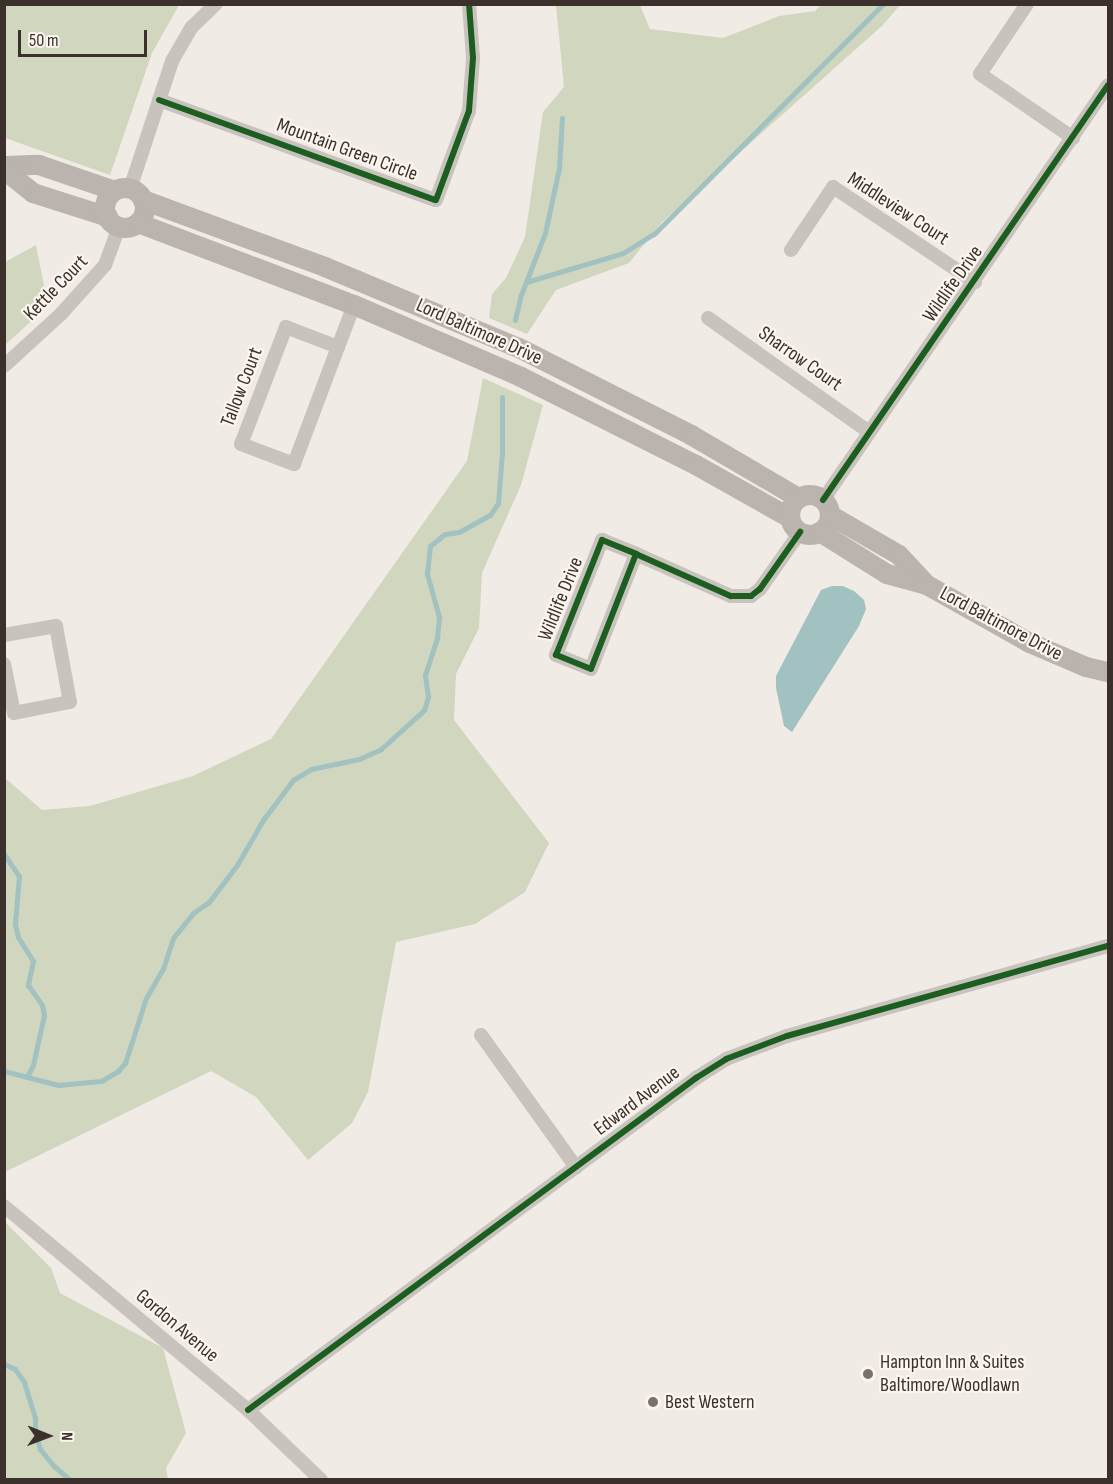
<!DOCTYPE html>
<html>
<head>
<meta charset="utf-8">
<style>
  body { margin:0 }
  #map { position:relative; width:1113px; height:1484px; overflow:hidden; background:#f0ebe5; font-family:"Sofia Sans Condensed",sans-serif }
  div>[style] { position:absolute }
  .green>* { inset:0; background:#d1d6bf }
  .water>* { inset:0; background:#a1c2c1 }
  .stream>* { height:5px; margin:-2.5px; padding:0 2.5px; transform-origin:2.5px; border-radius:2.5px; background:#a1c2c1 }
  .street>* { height:14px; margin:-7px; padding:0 7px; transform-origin:7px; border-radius:7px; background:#c9c3be }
  .secondary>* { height:20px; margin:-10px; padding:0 10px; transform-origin:10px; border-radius:10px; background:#bab3ae }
  .secondary>.ring { margin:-10px; padding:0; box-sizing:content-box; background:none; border:20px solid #bab3ae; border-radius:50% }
  .cycleway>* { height:6px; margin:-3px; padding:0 3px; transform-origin:3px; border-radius:3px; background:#1b5e20 }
  .dots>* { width:16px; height:16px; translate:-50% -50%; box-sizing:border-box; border:3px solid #fbf5ee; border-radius:50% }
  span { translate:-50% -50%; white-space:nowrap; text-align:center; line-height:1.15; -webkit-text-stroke:4.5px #fbf5ee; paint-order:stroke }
  .street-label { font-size:20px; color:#3b302b }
  .poi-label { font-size:20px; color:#3b302b }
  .left { translate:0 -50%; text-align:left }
  .frame { position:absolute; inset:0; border:6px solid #3b302b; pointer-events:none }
  .north { position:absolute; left:18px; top:1406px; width:60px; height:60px; -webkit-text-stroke:4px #fbf5ee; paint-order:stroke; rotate:91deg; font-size:16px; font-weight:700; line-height:24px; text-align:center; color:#3b302b }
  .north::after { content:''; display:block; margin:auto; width:21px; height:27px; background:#3b302b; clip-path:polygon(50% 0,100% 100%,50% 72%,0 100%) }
  .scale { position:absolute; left:18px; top:30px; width:129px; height:27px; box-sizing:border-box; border:3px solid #3b302b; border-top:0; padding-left:8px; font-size:18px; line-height:21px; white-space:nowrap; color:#3b302b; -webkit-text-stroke:4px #fbf5ee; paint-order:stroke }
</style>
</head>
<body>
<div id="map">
  <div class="green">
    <div style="clip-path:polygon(5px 4px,179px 5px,152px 53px,110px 175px,5px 138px)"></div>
    <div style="clip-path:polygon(556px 5px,640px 5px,650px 29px,723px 38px,779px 16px,815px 11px,821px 5px,900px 5px,883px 25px,662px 222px,629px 263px,556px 290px,527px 334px,489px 318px,492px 294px,506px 278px,525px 237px,543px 112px,564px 87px)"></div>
    <div style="clip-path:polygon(36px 245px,48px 306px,5px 345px,5px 262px)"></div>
    <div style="clip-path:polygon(483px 378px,543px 405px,521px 485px,482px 573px,479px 628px,456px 674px,454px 720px,549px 843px,525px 892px,475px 924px,396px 942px,368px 1092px,352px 1123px,308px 1160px,256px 1097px,211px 1071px,5px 1172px,5px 778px,42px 810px,90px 806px,193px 776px,271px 739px,467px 461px)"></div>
    <div style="clip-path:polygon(5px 1222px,51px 1268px,60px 1293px,163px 1348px,186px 1433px,166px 1468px,168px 1479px,5px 1479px)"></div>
  </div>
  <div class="water">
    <div style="clip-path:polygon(832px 586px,843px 586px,854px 591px,864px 600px,866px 609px,859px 626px,792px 732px,784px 726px,776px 688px,776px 676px,821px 590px)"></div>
  </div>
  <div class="stream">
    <div style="left:526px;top:282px;width:101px;rotate:-16.6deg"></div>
    <div style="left:623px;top:253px;width:36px;rotate:-32deg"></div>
    <div style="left:654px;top:234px;width:325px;rotate:-45.1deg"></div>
    <div style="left:515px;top:320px;width:26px;rotate:-77deg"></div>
    <div style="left:521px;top:295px;width:66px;rotate:-68.8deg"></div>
    <div style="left:545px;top:233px;width:66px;rotate:-77.8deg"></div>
    <div style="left:559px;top:168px;width:50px;rotate:-86.6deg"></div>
    <div style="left:4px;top:854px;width:27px;rotate:56deg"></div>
    <div style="left:19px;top:876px;width:48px;rotate:94.8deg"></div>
    <div style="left:15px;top:924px;width:13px;rotate:77deg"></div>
    <div style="left:18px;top:937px;width:28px;rotate:58deg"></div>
    <div style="left:33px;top:961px;width:25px;rotate:102deg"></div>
    <div style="left:28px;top:985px;width:24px;rotate:55deg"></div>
    <div style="left:42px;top:1005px;width:10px;rotate:79deg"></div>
    <div style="left:44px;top:1015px;width:51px;rotate:102.4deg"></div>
    <div style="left:33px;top:1065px;width:13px;rotate:117deg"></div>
    <div style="left:4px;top:1071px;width:56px;rotate:14.5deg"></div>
    <div style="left:58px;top:1085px;width:43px;rotate:-5.3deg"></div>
    <div style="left:101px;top:1081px;width:20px;rotate:-30deg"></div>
    <div style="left:118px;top:1071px;width:11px;rotate:-49deg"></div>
    <div style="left:125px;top:1063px;width:68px;rotate:-72.1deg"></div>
    <div style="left:146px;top:998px;width:34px;rotate:-60deg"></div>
    <div style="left:163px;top:969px;width:33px;rotate:-72deg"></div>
    <div style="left:173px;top:938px;width:32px;rotate:-51deg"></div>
    <div style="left:193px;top:913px;width:19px;rotate:-35deg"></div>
    <div style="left:209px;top:902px;width:46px;rotate:-52.9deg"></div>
    <div style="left:237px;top:865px;width:52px;rotate:-60deg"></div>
    <div style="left:263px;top:820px;width:50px;rotate:-53.1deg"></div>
    <div style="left:293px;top:780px;width:21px;rotate:-31deg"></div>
    <div style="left:311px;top:769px;width:49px;rotate:-11.8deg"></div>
    <div style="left:359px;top:759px;width:24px;rotate:-24deg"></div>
    <div style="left:381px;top:749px;width:58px;rotate:-42.2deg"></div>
    <div style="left:424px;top:710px;width:14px;rotate:-73deg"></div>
    <div style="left:428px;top:697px;width:22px;rotate:-98deg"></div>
    <div style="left:425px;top:675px;width:40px;rotate:-72deg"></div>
    <div style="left:437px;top:637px;width:20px;rotate:-84deg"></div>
    <div style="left:439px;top:617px;width:45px;rotate:-105.6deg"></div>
    <div style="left:427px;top:574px;width:28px;rotate:-84deg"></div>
    <div style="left:430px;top:546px;width:19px;rotate:-39deg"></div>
    <div style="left:445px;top:534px;width:14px;rotate:-8deg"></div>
    <div style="left:459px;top:532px;width:35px;rotate:-29deg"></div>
    <div style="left:490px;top:515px;width:14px;rotate:-56deg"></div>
    <div style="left:498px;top:503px;width:51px;rotate:-85.5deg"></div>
    <div style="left:502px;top:452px;width:55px;rotate:-90deg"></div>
    <div style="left:4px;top:1364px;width:12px;rotate:24deg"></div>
    <div style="left:15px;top:1369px;width:16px;rotate:55deg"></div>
    <div style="left:24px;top:1382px;width:37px;rotate:73deg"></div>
    <div style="left:35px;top:1417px;width:15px;rotate:90deg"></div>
    <div style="left:35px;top:1432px;width:18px;rotate:74deg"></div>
    <div style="left:40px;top:1449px;width:22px;rotate:51deg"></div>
    <div style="left:54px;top:1466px;width:21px;rotate:41deg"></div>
  </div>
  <div class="street">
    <div style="left:1027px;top:4px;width:84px;rotate:123.9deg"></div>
    <div style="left:980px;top:74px;width:113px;rotate:34.5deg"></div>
    <div style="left:159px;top:100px;width:294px;rotate:19.9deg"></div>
    <div style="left:436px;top:200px;width:95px;rotate:-69.7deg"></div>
    <div style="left:469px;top:111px;width:53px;rotate:-85.7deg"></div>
    <div style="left:473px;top:58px;width:54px;rotate:-94.2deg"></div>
    <div style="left:130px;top:189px;width:135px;rotate:-71.8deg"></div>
    <div style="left:172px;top:61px;width:39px;rotate:-60deg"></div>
    <div style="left:192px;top:27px;width:33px;rotate:-44deg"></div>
    <div style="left:791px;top:250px;width:76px;rotate:-56.3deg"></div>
    <div style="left:833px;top:187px;width:171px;rotate:33.8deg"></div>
    <div style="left:708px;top:318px;width:197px;rotate:35.3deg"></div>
    <div style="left:338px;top:347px;width:56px;rotate:-159deg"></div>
    <div style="left:286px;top:327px;width:125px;rotate:111deg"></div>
    <div style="left:241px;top:444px;width:57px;rotate:20.7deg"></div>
    <div style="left:294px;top:464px;width:125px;rotate:-69.4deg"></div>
    <div style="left:338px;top:347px;width:45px;rotate:-69.1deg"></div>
    <div style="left:4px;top:366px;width:77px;rotate:-42.4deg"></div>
    <div style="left:61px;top:314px;width:66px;rotate:-48.1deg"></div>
    <div style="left:105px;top:265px;width:40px;rotate:-69.8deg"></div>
    <div style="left:823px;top:500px;width:503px;rotate:-55.52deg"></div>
    <div style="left:636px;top:554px;width:123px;rotate:111.4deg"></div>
    <div style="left:591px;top:669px;width:38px;rotate:-158deg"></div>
    <div style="left:556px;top:655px;width:124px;rotate:-68.2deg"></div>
    <div style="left:602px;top:540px;width:37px;rotate:22deg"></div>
    <div style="left:636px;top:554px;width:104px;rotate:23.9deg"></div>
    <div style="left:731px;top:596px;width:20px"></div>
    <div style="left:751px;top:596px;width:11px;rotate:-38deg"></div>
    <div style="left:760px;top:589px;width:70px;rotate:-54.9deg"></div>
    <div style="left:4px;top:635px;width:53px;rotate:-9.8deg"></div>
    <div style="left:56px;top:626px;width:77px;rotate:79.6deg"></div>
    <div style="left:70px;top:702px;width:57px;rotate:168.9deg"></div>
    <div style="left:14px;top:713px;width:50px;rotate:-101.5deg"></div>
    <div style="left:481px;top:1035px;width:163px;rotate:54.3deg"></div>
    <div style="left:4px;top:1206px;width:318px;rotate:39.9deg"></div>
    <div style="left:248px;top:1410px;width:101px;rotate:43.8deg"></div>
    <div style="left:248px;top:1410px;width:558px;rotate:-36.54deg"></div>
    <div style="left:696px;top:1078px;width:36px;rotate:-32deg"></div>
    <div style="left:726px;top:1059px;width:65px;rotate:-20.7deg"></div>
    <div style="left:787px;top:1036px;width:333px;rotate:-15.7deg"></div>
  </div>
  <div class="secondary">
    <div style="left:4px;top:166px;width:35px;rotate:-2deg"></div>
    <div style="left:39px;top:165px;width:80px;rotate:18.9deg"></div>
    <div style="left:4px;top:170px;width:37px;rotate:38deg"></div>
    <div style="left:33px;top:193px;width:79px;rotate:17.7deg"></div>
    <div class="ring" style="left:105px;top:188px;width:20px;height:20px"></div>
    <div style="left:143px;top:200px;width:194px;rotate:20.2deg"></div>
    <div style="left:325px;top:267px;width:210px;rotate:22.7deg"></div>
    <div style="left:519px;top:348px;width:193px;rotate:26.8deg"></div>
    <div style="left:691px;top:435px;width:125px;rotate:30.3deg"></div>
    <div style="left:138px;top:223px;width:231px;rotate:20.8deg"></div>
    <div style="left:354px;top:305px;width:182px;rotate:23.3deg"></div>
    <div style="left:521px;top:377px;width:196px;rotate:26.7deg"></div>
    <div style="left:696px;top:465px;width:108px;rotate:29.4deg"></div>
    <div class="ring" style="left:790px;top:495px;width:20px;height:20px"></div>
    <div style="left:830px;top:515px;width:80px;rotate:30.1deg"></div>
    <div style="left:899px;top:555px;width:41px;rotate:47deg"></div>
    <div style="left:820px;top:532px;width:79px;rotate:32.1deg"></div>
    <div style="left:887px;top:574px;width:41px;rotate:15.4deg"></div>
    <div style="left:927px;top:585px;width:118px;rotate:29.4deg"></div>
    <div style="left:1030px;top:643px;width:61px;rotate:23.2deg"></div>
    <div style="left:1086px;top:667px;width:23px;rotate:13deg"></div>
  </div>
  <div class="cycleway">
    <div style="left:159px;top:100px;width:294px;rotate:19.9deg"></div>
    <div style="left:436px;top:200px;width:95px;rotate:-69.7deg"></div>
    <div style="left:469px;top:111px;width:53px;rotate:-85.7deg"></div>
    <div style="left:473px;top:58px;width:54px;rotate:-94.2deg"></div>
    <div style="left:823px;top:500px;width:503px;rotate:-55.52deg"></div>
    <div style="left:636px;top:554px;width:123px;rotate:111.4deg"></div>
    <div style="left:591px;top:669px;width:38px;rotate:-158deg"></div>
    <div style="left:556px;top:655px;width:124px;rotate:-68.2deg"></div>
    <div style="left:602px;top:540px;width:37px;rotate:22deg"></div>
    <div style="left:636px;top:554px;width:104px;rotate:23.9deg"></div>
    <div style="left:731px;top:596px;width:20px"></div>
    <div style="left:751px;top:596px;width:11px;rotate:-38deg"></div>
    <div style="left:760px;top:589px;width:70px;rotate:-54.9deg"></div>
    <div style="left:248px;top:1410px;width:558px;rotate:-36.54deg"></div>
    <div style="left:696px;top:1078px;width:36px;rotate:-32deg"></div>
    <div style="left:726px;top:1059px;width:65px;rotate:-20.7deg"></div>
    <div style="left:787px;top:1036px;width:333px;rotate:-15.7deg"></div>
  </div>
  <div class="dots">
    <div style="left:868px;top:1374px;background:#7a716c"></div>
    <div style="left:653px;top:1402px;background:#7a716c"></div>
  </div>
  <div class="street-label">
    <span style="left:347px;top:150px;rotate:20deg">Mountain Green Circle</span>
    <span style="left:898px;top:209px;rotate:33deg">Middleview Court</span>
    <span style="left:953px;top:284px;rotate:-55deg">Wildlife Drive</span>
    <span style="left:56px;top:288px;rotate:-46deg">Kettle Court</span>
    <span style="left:479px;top:332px;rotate:24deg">Lord Baltimore Drive</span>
    <span style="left:800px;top:359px;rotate:35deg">Sharrow Court</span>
    <span style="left:242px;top:387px;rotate:-69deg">Tallow Court</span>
    <span style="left:561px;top:599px;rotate:-68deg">Wildlife Drive</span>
    <span style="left:1001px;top:624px;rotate:28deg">Lord Baltimore Drive</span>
    <span style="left:637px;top:1101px;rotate:-37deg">Edward Avenue</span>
    <span style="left:177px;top:1326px;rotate:40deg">Gordon Avenue</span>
  </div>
  <div class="poi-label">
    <span class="left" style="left:880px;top:1374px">Hampton Inn &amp; Suites<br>Baltimore/Woodlawn</span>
    <span class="left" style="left:665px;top:1402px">Best Western</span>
  </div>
  <div class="frame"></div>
  <div class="north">N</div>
  <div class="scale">50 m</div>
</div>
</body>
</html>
